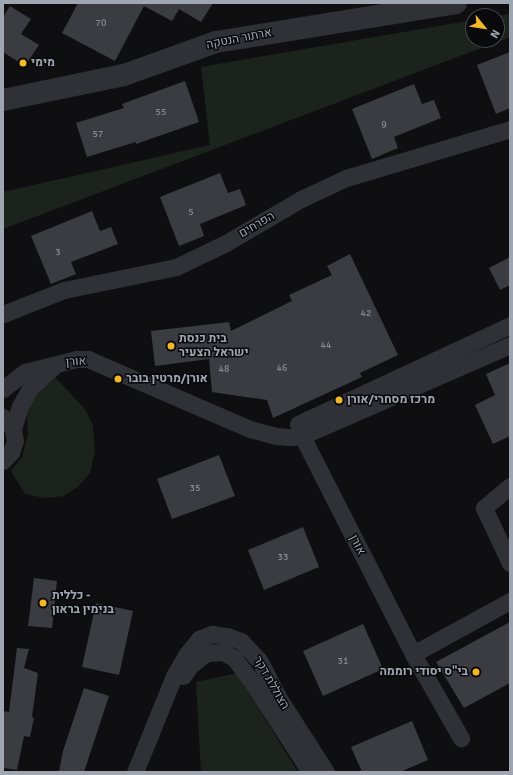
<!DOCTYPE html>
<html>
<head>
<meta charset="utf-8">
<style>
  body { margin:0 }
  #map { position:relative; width:513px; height:775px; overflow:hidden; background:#0f0f11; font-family:Signika,Heebo,sans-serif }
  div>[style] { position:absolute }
  .green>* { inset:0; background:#1c231d }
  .building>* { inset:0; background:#3b3c41 }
  .minor>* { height:17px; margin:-8.5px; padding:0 8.5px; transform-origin:8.5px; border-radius:8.5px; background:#303136 }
  .tertiary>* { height:22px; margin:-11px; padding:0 11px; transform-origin:11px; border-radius:11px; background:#303136 }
  .dots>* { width:11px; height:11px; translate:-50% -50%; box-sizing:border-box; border:2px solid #0a0a0c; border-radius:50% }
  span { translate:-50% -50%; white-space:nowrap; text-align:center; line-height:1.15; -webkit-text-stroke:3px #0a0a0c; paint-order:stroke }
  .number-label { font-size:10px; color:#878b96 }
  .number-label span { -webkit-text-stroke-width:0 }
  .street-label { font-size:12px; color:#a0a5b2 }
  .poi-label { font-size:12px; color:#a0a5b2; font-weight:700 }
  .left { translate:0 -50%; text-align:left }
  .right { translate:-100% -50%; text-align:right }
  .frame { position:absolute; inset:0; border:4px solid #a0a5b2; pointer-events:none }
  .north { position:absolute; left:465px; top:8px; width:40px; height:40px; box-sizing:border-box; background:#0a0a0c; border:1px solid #46484e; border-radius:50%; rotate:120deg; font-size:11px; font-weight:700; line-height:16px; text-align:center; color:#a0a5b2 }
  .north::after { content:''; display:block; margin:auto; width:14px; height:18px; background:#f3b825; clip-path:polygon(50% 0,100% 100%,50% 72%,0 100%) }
</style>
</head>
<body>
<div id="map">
  <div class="green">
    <div style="clip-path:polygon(510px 14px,510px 37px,3px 229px,3px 192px,210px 145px,201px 67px,473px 20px,473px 40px,497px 40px,497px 16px)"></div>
    <div style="clip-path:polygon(53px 375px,85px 409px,93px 426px,95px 451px,90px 473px,78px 487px,63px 496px,45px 498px,25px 494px,11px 471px,22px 457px,28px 434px,27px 416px,29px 407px,35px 394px)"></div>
    <div style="clip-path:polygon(237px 673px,278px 740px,298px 772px,201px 772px,196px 682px)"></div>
  </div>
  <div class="building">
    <div style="clip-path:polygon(78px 3px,213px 3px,201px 22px,179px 9px,172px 21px,144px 6px,115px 61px,62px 33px)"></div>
    <div style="clip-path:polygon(10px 6px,31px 19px,21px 34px,39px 45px,25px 66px,3px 52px,3px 17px)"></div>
    <div style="clip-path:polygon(510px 52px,510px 108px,496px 114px,477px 65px)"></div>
    <div style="clip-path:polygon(185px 81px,199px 122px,136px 144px,136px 142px,87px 157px,76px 123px,124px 108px,122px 104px)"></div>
    <div style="clip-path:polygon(414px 84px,422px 104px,434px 100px,441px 118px,394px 137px,398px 148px,372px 159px,352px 109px)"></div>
    <div style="clip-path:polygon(220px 173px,228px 193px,240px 189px,246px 205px,200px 224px,204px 236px,179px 246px,160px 197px)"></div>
    <div style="clip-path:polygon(92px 211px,100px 231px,111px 227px,118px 244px,71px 262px,76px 274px,51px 284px,31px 236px)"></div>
    <div style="clip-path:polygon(350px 254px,398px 355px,360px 373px,362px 377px,273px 418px,267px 400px,212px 392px,209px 359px,155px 366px,151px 331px,229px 322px,231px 331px,292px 301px,289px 295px,332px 275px,327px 266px)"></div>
    <div style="clip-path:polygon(510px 257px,510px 285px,500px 290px,489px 268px)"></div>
    <div style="clip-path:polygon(510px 363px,510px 436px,493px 444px,475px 405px,495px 395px,486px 374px)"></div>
    <div style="clip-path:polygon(219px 455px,235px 496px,172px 519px,157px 479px)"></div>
    <div style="clip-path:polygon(303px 527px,319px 567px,264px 590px,248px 550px)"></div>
    <div style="clip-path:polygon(34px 578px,57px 581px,52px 628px,28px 626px)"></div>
    <div style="clip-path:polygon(96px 603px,133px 611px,119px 675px,82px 667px)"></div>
    <div style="clip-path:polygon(510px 622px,510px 683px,464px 708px,436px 662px)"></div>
    <div style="clip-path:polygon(363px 624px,383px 669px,323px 696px,303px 651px)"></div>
    <div style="clip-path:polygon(17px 648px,29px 649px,24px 668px,38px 673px,32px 717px,34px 718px,30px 737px,24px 736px,17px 770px,3px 768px,3px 711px,9px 712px)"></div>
    <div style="clip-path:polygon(84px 688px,109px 696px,84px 772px,59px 772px,63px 751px)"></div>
    <div style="clip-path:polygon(412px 721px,428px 760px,400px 772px,362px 772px,351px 747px)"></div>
  </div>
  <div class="minor">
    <div style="left:3px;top:314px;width:66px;rotate:-21.5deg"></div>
    <div style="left:64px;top:290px;width:114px;rotate:-11.6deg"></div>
    <div style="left:176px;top:267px;width:55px;rotate:-25.6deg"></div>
    <div style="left:226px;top:243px;width:87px;rotate:-30.4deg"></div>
    <div style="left:301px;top:199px;width:50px;rotate:-25deg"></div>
    <div style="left:346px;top:178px;width:171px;rotate:-16.6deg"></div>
    <div style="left:3px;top:389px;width:28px;rotate:-38deg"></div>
    <div style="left:25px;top:372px;width:53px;rotate:-14.3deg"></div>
    <div style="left:76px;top:359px;width:12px"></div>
    <div style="left:88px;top:359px;width:176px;rotate:23.4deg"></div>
    <div style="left:250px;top:429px;width:27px;rotate:15deg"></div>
    <div style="left:276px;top:436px;width:14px;rotate:4deg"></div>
    <div style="left:290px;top:437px;width:12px;rotate:-5deg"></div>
    <div style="left:302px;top:436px;width:227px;rotate:-23.6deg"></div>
    <div style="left:3px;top:417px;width:16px;rotate:50deg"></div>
    <div style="left:13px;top:429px;width:12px;rotate:81deg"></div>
    <div style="left:15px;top:441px;width:12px;rotate:110deg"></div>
    <div style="left:11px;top:452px;width:12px;rotate:132deg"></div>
    <div style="left:308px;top:419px;width:18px;rotate:109deg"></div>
    <div style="left:302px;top:436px;width:245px;rotate:63deg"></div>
    <div style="left:413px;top:654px;width:111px;rotate:-28.7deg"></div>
    <div style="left:298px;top:424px;width:234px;rotate:-25deg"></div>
    <div style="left:13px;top:429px;width:24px;rotate:-73deg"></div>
    <div style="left:20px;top:406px;width:22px;rotate:-60deg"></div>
    <div style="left:31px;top:387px;width:30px;rotate:-42deg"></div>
    <div style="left:510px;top:486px;width:34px;rotate:140deg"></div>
    <div style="left:484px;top:508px;width:61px;rotate:64.7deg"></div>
    <div style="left:413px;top:654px;width:97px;rotate:60.3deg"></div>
    <div style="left:183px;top:676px;width:12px;rotate:-55deg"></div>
    <div style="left:190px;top:666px;width:21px;rotate:-39deg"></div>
    <div style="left:206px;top:653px;width:17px;rotate:-3deg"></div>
    <div style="left:223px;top:652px;width:13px;rotate:29deg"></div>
    <div style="left:234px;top:658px;width:30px;rotate:53deg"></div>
    <div style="left:252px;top:682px;width:107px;rotate:57.2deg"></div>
    <div style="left:135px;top:772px;width:104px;rotate:-67.9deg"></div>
    <div style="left:174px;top:676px;width:24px;rotate:-60deg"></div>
    <div style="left:186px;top:655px;width:21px;rotate:-51deg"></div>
    <div style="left:199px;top:639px;width:14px;rotate:-21deg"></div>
    <div style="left:212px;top:634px;width:15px;rotate:8deg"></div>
    <div style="left:227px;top:636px;width:15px;rotate:20deg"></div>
    <div style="left:241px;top:641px;width:26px;rotate:47deg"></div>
    <div style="left:259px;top:660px;width:45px;rotate:62.3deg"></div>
    <div style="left:280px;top:700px;width:85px;rotate:57.4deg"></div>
  </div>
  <div class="tertiary">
    <div style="left:3px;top:100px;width:124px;rotate:-11.7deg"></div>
    <div style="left:124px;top:75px;width:98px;rotate:-19.7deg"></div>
    <div style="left:216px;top:42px;width:243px;rotate:-9.2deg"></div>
  </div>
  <div class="dots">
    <div style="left:23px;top:63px;background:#f3b825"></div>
    <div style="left:171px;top:346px;background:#f3b825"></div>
    <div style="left:118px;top:379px;background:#f3b825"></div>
    <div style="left:339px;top:400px;background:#f3b825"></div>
    <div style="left:43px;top:603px;background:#f3b825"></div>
    <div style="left:476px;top:672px;background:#f3b825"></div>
  </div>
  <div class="number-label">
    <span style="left:101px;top:24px">70</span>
    <span style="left:161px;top:113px">55</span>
    <span style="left:384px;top:126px">9</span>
    <span style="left:98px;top:135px">57</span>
    <span style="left:191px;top:213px">5</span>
    <span style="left:58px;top:253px">3</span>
    <span style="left:366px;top:314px">42</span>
    <span style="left:326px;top:346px">44</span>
    <span style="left:282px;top:369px">46</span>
    <span style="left:224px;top:370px">48</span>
    <span style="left:195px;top:489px">35</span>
    <span style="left:283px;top:558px">33</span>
    <span style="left:343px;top:662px">31</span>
  </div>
  <div class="street-label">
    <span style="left:239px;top:39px;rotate:-11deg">ארתור הנטקה</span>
    <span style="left:257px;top:225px;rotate:-30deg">הפרחים</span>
    <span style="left:76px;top:362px;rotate:-4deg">אורן</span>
    <span style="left:357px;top:545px;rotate:63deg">אורן</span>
    <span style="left:271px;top:683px;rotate:60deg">הצוללת דקר</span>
  </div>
  <div class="poi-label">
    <span class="left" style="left:31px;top:63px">מימי</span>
    <span class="left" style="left:179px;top:346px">בית כנסת<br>ישראל הצעיר</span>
    <span class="left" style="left:126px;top:379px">אורן/מרטין בובר</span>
    <span class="left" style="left:347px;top:400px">מרכז מסחרי/אורן</span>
    <span class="left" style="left:52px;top:603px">כללית -<br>בנימין בראון</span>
    <span class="right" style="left:468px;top:672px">בי"ס יסודי רוממה</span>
  </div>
  <div class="frame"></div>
  <div class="north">N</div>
</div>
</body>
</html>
